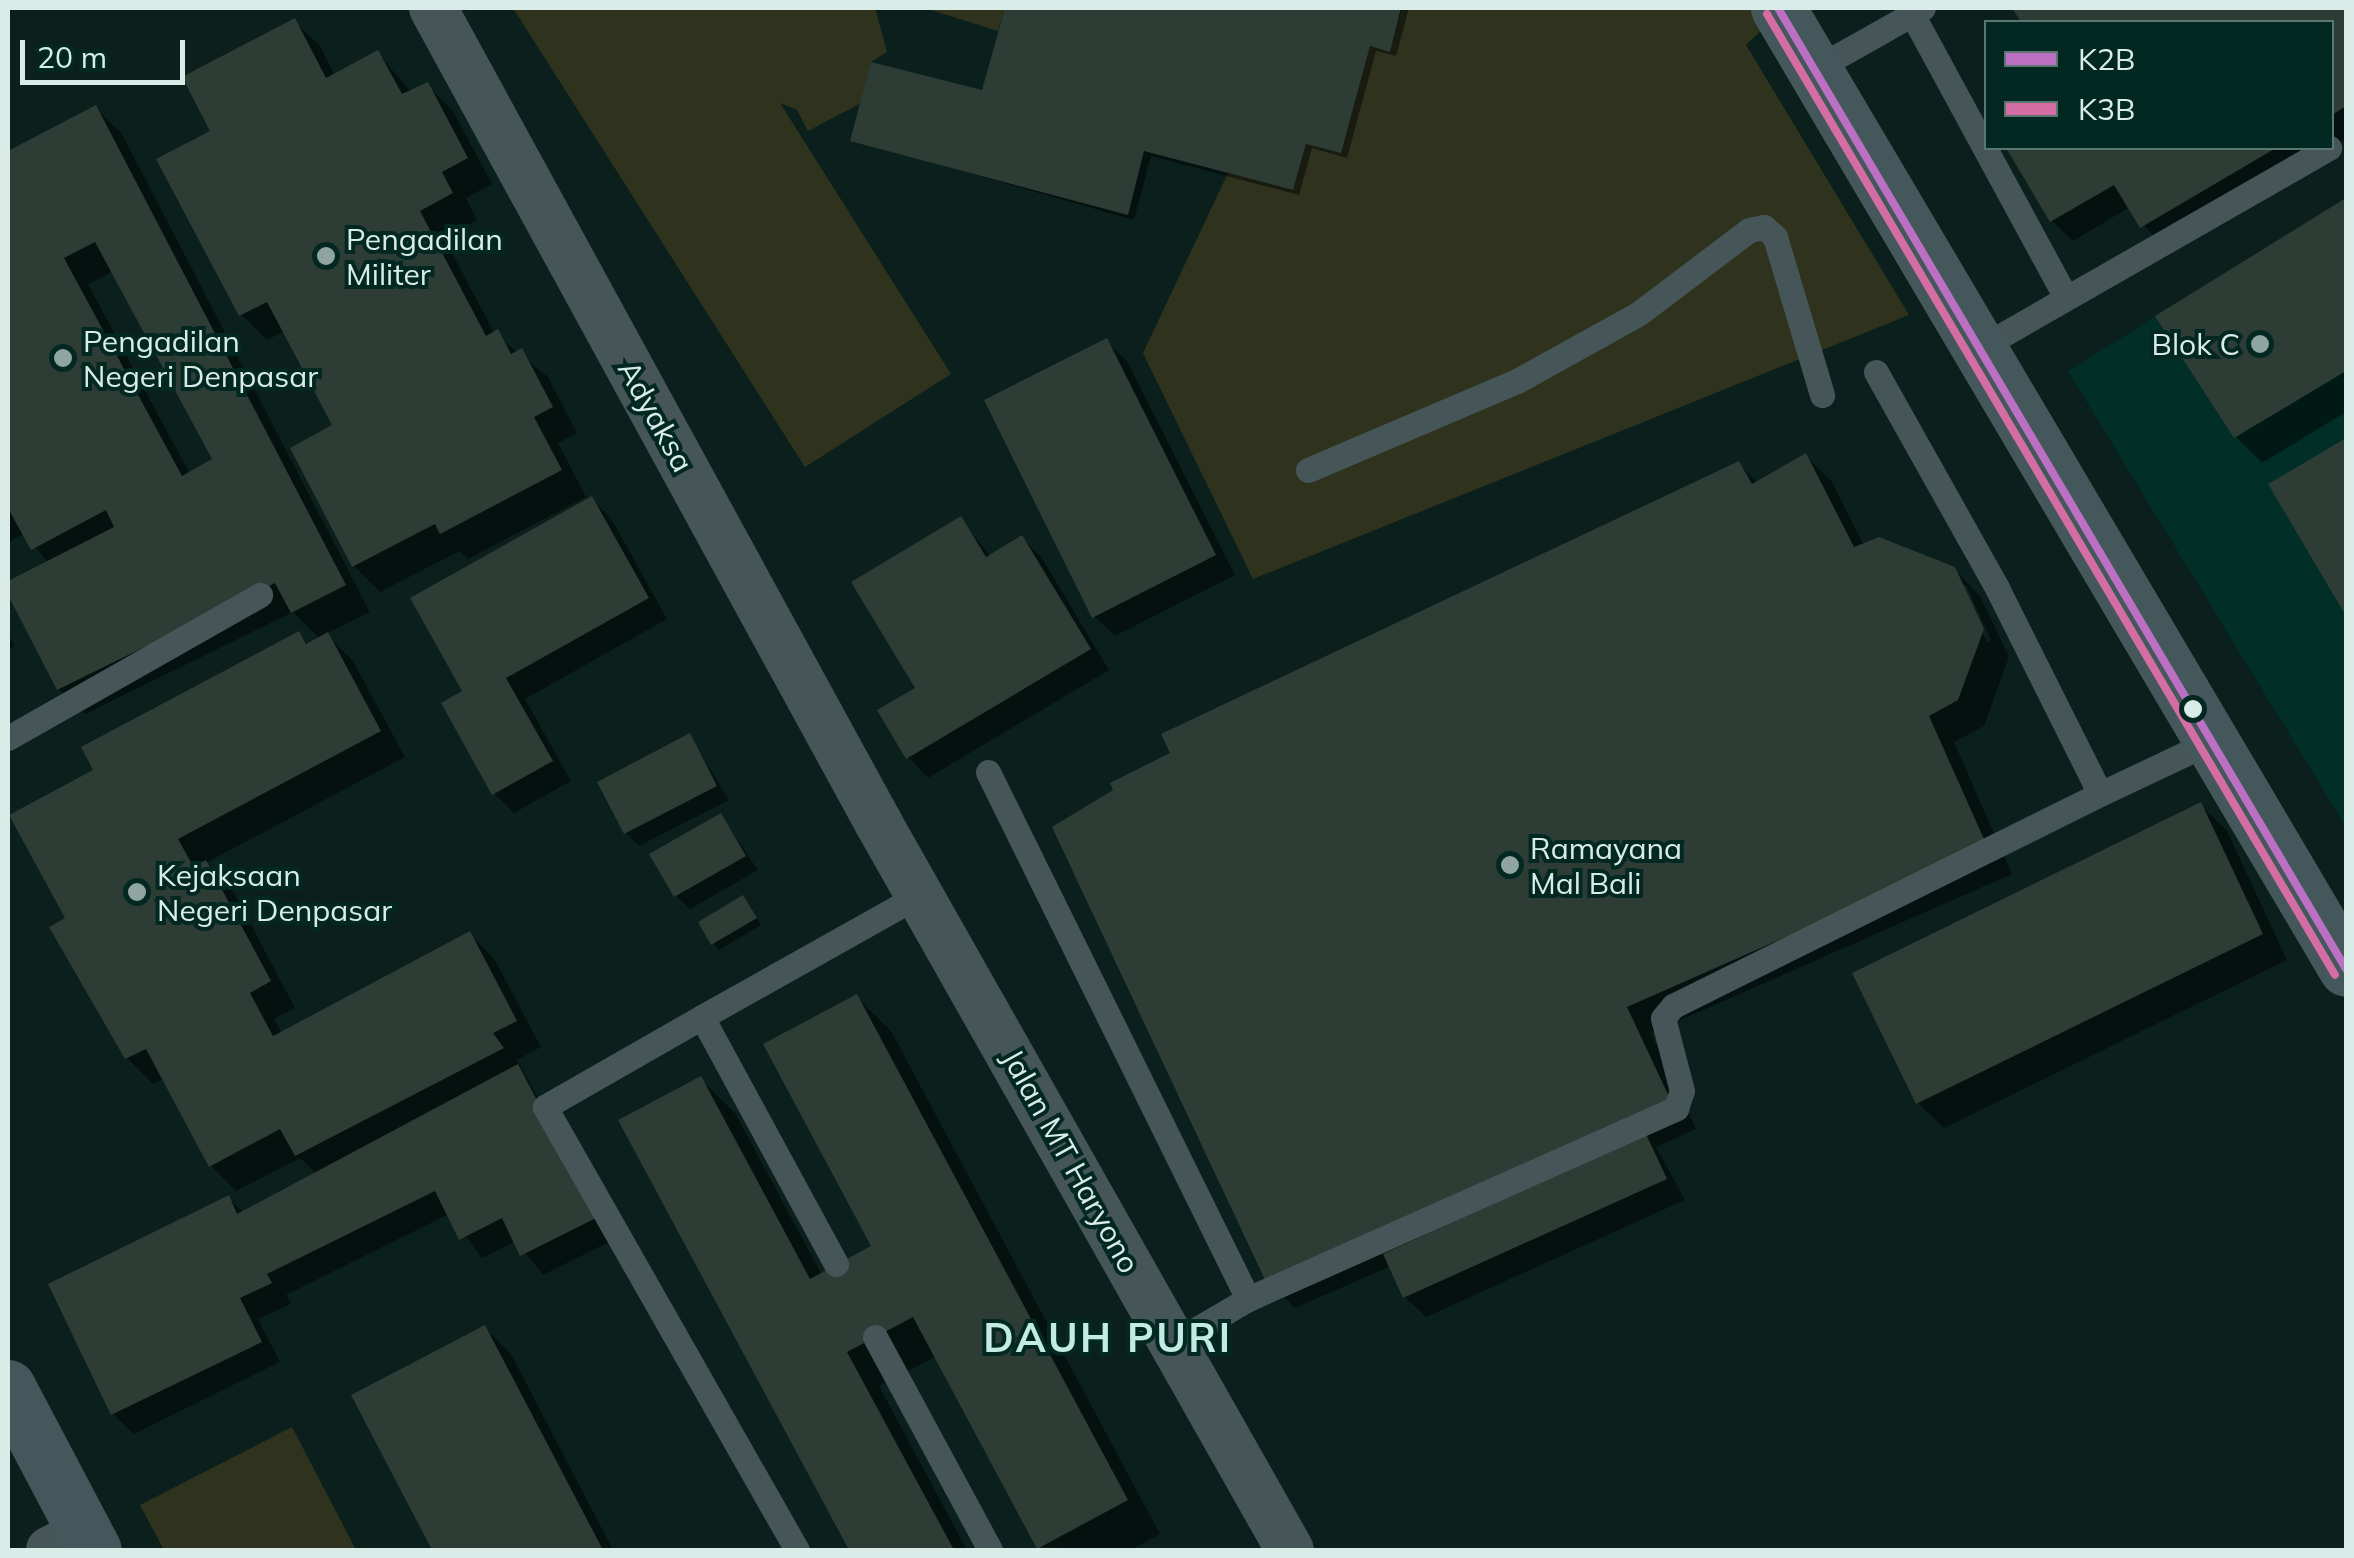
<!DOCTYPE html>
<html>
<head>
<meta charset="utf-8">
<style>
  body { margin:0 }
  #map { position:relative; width:2354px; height:1558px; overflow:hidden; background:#0b201c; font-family:Mulish,sans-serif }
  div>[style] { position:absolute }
  .built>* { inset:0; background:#012f27 }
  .green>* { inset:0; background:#2f331e }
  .shadow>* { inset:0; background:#0007 }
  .building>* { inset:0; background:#2d3c35 }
  .service>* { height:25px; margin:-12.5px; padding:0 12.5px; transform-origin:12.5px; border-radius:12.5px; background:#465658 }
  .minor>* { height:48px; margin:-24px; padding:0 24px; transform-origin:24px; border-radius:24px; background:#465658 }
  .secondary>* { height:55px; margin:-27.5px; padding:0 27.5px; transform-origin:27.5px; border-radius:27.5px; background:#44575b }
  .bus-1>* { height:8px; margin:-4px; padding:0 4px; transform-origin:4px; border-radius:4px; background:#bc70c4 }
  .bus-2>* { height:8px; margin:-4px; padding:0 4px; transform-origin:4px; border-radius:4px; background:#d36da4 }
  .dots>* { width:28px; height:28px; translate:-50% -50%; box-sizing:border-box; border:5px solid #032822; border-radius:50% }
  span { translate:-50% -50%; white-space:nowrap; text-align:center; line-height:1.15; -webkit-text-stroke:8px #032822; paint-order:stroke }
  .poi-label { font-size:30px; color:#d9ece7 }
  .left { translate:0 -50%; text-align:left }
  .right { translate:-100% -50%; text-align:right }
  .street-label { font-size:30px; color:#d9ece7 }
  .district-label { font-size:40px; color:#c4ebe2; font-weight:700; letter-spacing:2.5px }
  .frame { position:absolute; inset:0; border:10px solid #d9ece7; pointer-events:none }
  .legend { position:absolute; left:1984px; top:20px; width:350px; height:130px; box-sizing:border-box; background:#032822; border:2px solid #597671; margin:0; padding:12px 18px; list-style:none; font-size:30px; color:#d9ece7 }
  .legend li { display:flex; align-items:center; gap:20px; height:50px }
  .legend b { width:50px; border:2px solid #597671 }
  .scale { position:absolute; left:20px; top:40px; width:165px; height:45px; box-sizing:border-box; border:5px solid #d9ece7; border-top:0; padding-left:12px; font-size:30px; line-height:35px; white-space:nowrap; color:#d9ece7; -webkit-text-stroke:8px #032822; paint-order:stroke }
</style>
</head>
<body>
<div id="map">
  <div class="built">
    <div style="clip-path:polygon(2346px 198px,2346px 827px,2068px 371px)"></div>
  </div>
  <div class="green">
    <div style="clip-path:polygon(513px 8px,875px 8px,887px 52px,871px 62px,861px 103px,808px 131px,797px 110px,780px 103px,951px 374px,805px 467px)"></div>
    <div style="clip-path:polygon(925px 8px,1005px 8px,998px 31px)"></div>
    <div style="clip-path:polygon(1402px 8px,1773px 8px,1768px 24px,1746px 45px,1909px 315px,1253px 579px,1143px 353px,1228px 173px,1292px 190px,1306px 144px,1370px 46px,1390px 51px)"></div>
    <div style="clip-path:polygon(292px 1427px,356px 1550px,164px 1550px,140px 1505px)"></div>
  </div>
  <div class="shadow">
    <div style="clip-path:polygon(1007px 8px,1409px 8px,1396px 56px,1376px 51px,1347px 158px,1312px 148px,1299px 195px,1151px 156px,1134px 220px,853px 140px,984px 93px)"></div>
    <div style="clip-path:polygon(2015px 8px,2346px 8px,2346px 138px,2332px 147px,2332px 22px,2024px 22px)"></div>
    <div style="clip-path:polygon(294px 21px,320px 46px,335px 76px,378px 53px,411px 92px,427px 85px,453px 111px,492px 184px,466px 198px,477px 220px,444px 238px,495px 334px,548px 377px,577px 433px,558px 443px,586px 497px,468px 559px,460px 551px,380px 592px,354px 566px,335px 426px,285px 331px,267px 340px,241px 314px,214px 132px)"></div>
    <div style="clip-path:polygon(evenodd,96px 108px,122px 134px,370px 612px,326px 634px,353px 661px,405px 757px,206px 863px,232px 889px,295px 1008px,274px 1019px,282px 1034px,470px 934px,495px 960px,541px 1047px,517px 1060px,617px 1238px,543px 1275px,516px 1241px,482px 1258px,449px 1214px,286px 1295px,291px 1304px,258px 1319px,280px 1362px,134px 1434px,113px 1414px,228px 1198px,244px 1213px,317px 1174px,300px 1158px,236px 1191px,211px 1166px,164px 1078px,153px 1084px,127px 1058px,68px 919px,96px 771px,298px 634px,309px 645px,320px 639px,293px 612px,85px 714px,59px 689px,8px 590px,8px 584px,48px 563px,25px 533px,8px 543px,8px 154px,96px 108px,114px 271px,216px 460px,190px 474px,88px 284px,114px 271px)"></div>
    <div style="clip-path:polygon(2009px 148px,2330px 148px,2162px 247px,2130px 207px,2073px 241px,2052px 221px)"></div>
    <div style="clip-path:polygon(2346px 201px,2346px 412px,2262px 463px,2236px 437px,2159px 317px)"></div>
    <div style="clip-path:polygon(1106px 341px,1127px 361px,1235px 575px,1115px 636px,1094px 616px)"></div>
    <div style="clip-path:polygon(2346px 441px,2346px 611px,2272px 485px)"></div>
    <div style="clip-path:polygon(evenodd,1806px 456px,1832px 482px,1864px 546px,1954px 569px,1980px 596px,2009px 657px,1984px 726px,1954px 742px,2012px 874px,1651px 1033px,1696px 1129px,1656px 1147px,1685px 1200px,1426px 1317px,1405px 1297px,1391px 1266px,1295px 1308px,1269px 1282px,1738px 464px,1758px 483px,1806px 456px,1960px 585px,1966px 585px,1991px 640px,1987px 642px,1960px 585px)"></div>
    <div style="clip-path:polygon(592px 499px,612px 520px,667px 619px,525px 699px,571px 781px,514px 813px,494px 793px,465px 692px)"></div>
    <div style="clip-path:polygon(961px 520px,991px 557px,1022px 538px,1042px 558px,1109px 670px,928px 778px,908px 757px)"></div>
    <div style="clip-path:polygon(8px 634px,15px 646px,8px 650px)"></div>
    <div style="clip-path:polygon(689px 736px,729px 800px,639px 846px,626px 833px)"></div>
    <div style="clip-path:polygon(2201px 805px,2227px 831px,2287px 960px,1944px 1128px,1918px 1103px)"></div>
    <div style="clip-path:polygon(721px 816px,758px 870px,690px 909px,676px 896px)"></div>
    <div style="clip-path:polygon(743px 898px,761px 925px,719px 950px,713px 943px)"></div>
    <div style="clip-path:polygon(857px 997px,891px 1031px,1160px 1534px,1131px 1550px,1039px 1547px,937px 1356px,879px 1386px,967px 1550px,852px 1550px,621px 1121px,700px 1079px,735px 1113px,822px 1275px,875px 1247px)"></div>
    <div style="clip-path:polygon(485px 1328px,511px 1354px,613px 1550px,435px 1550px,354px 1396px)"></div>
  </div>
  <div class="building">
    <div style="clip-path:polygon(1005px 8px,1401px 8px,1390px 52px,1370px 46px,1341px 153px,1306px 144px,1293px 190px,1144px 151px,1128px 215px,850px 141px,871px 62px,982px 90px)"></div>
    <div style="clip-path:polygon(2012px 8px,2346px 8px,2346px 106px,2332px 115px,2332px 22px,2021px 22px)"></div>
    <div style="clip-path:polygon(295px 18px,326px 78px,378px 50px,402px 94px,428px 82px,468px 158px,442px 172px,453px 193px,420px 211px,486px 336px,498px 329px,511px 354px,522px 348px,553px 407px,534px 417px,562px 470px,440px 534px,435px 524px,352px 567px,290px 448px,332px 425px,267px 302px,239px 316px,156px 159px,210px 131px,182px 77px)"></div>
    <div style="clip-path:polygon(evenodd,96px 105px,346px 585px,291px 613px,275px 583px,57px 690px,8px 595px,8px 581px,114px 527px,106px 510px,31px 550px,8px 508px,8px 151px,96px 105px,95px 242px,212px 459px,182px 476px,64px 258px,95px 242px)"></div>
    <div style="clip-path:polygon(2006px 148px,2276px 148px,2140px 228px,2114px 185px,2050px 222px)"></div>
    <div style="clip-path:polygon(2346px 198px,2346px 371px,2234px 438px,2155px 316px)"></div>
    <div style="clip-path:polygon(1107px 338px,1216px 555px,1092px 618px,984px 400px)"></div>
    <div style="clip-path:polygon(2346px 438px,2346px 616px,2268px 484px)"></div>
    <div style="clip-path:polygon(1806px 453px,1854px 547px,1879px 537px,1955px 567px,1971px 601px,1984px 629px,1958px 700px,1929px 716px,1988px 848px,1627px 1007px,1672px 1103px,1267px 1284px,1052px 827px,1113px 790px,1110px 783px,1170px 753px,1161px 734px,1739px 461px,1752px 484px)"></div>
    <div style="clip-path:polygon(592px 496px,649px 598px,506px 678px,553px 761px,492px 795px,441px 703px,462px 691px,410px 598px)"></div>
    <div style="clip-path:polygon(961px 516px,986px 557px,1022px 535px,1091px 649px,906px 759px,877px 710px,915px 688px,851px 582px)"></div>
    <div style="clip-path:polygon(299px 631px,306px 644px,328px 632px,381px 731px,178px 839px,193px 866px,206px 860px,271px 981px,250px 993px,273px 1036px,470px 931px,517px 1021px,493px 1033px,504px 1048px,295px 1156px,280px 1129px,209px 1167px,146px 1049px,125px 1059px,49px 927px,65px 918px,9px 815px,93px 770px,81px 747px)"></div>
    <div style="clip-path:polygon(690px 733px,717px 786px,624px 834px,597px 782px)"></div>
    <div style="clip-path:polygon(2201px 802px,2263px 934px,1916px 1104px,1852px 973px)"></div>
    <div style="clip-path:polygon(721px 813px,746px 856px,674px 897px,649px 854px)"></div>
    <div style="clip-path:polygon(743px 895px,757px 918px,711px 945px,698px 922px)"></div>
    <div style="clip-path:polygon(857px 994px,1128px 1500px,1037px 1549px,913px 1317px,847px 1352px,954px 1550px,849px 1550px,618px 1120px,701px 1076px,810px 1279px,871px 1246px,763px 1044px)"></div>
    <div style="clip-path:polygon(518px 1064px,598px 1217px,520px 1256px,502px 1218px,459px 1240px,435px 1191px,267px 1274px,272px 1283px,240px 1298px,262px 1342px,111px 1415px,48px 1284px,229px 1195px,237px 1214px)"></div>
    <div style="clip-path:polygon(1646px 1134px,1667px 1179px,1403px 1298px,1383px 1254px)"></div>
    <div style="clip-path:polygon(485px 1325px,603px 1550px,432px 1550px,351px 1395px)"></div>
  </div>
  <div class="service">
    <div style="left:1912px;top:14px;width:323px;rotate:61.5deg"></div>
    <div style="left:1813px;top:70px;width:126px;rotate:-29.4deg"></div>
    <div style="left:1976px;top:350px;width:407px;rotate:-29.8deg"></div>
    <div style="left:1876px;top:372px;width:248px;rotate:60.7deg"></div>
    <div style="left:1997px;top:588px;width:230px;rotate:63.4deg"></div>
    <div style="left:2100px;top:794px;width:122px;rotate:-25.3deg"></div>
    <div style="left:1308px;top:470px;width:227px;rotate:-23.1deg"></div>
    <div style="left:1517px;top:381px;width:138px;rotate:-29deg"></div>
    <div style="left:1638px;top:314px;width:139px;rotate:-37.1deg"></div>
    <div style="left:1749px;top:230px;width:15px;rotate:-11deg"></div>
    <div style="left:1764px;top:227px;width:15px;rotate:42deg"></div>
    <div style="left:1775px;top:237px;width:165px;rotate:73.4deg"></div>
    <div style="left:8px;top:738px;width:290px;rotate:-29.6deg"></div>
    <div style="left:988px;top:772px;width:588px;rotate:63.74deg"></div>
    <div style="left:1248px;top:1299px;width:87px;rotate:149.6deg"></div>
    <div style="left:702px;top:1017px;width:181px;rotate:150.2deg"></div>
    <div style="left:545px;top:1107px;width:510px;rotate:60.37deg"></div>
    <div style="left:836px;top:1264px;width:281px;rotate:-118.5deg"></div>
    <div style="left:702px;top:1017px;width:249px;rotate:-29.3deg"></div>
    <div style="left:1248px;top:1299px;width:469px;rotate:-24deg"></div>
    <div style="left:1676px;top:1108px;width:18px;rotate:-71deg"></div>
    <div style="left:1682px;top:1091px;width:75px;rotate:-104.6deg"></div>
    <div style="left:1663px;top:1018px;width:16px;rotate:-50deg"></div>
    <div style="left:1673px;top:1006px;width:477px;rotate:-26.4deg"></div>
    <div style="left:875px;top:1337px;width:242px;rotate:61.6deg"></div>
  </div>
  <div class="minor">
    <div style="left:433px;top:8px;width:930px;rotate:61.34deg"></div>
    <div style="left:879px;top:824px;width:834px;rotate:60.49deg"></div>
    <div style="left:50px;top:1550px;width:39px;rotate:-26deg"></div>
  </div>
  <div class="secondary">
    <div style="left:1778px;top:8px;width:1116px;rotate:59.41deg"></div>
    <div style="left:8px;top:1387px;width:184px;rotate:62.2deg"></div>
  </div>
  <div class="bus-1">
    <div style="left:1778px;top:8px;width:1116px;rotate:59.41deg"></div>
  </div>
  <div class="bus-2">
    <div style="left:1767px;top:14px;width:1116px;rotate:59.41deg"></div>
  </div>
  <div class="dots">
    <div style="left:326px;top:256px;background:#91a5a0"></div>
    <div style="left:2260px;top:344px;background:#91a5a0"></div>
    <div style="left:63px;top:358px;background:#91a5a0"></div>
    <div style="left:2193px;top:709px;background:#d9ece7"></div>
    <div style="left:1510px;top:865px;background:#91a5a0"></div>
    <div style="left:137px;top:892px;background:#91a5a0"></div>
  </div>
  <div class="poi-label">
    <span class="left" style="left:346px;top:256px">Pengadilan<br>Militer</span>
    <span class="left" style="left:83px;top:358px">Pengadilan<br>Negeri Denpasar</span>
    <span class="right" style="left:2240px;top:344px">Blok C</span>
    <span class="left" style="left:1530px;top:865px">Ramayana<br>Mal Bali</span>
    <span class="left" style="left:157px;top:892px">Kejaksaan<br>Negeri Denpasar</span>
  </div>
  <div class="street-label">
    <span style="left:656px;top:416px;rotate:61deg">Adyaksa</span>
    <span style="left:1071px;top:1161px;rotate:61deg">Jalan MT Haryono</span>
  </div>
  <div class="district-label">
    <span style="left:1108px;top:1337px">DAUH PURI</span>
  </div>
  <div class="frame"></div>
  <ul class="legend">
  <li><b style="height:12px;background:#bc70c4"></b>K2B</li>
  <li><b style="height:12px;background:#d36da4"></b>K3B</li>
  </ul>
  <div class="scale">20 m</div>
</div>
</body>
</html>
